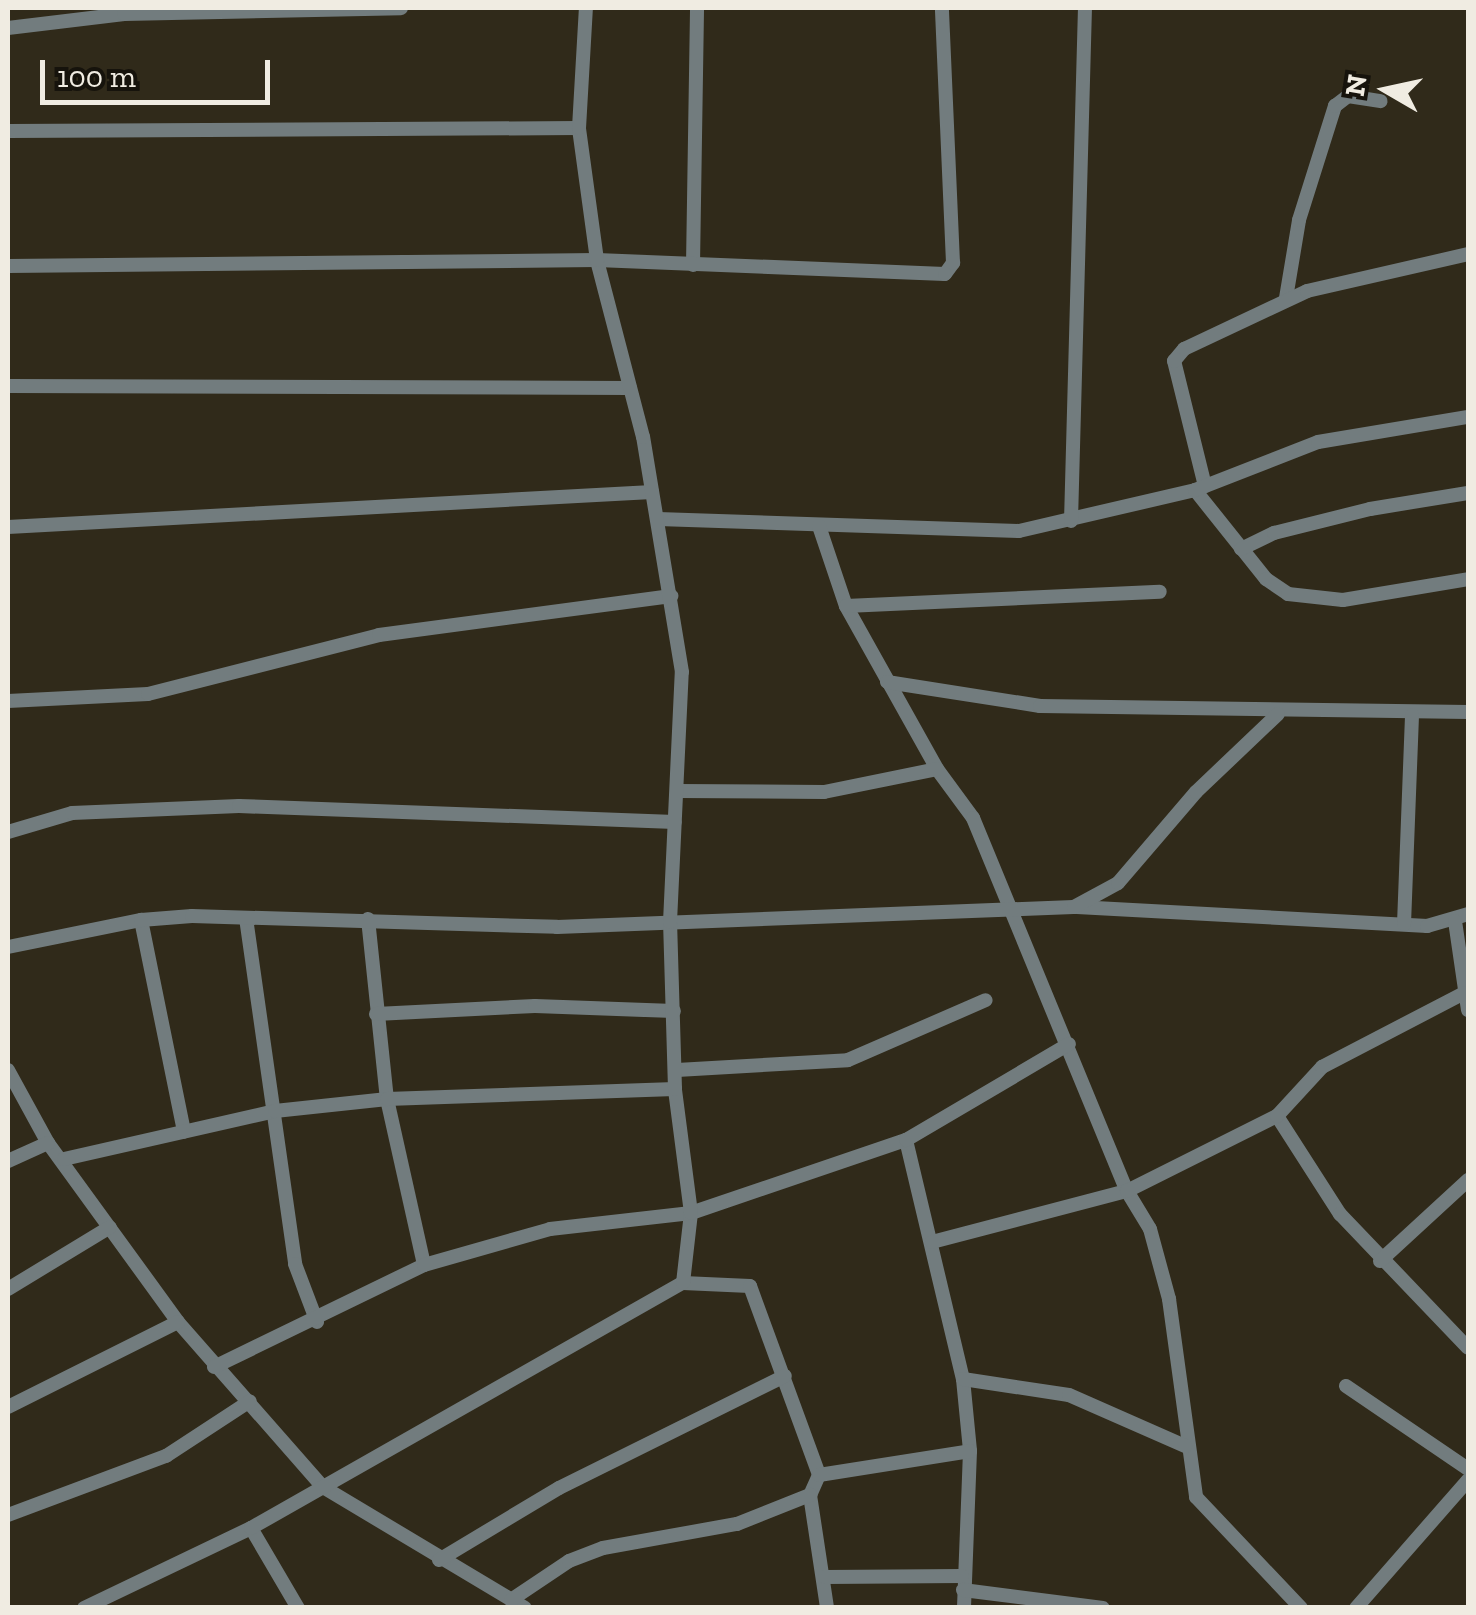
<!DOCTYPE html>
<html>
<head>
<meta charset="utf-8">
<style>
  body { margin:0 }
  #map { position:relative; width:1476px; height:1615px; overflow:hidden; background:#302a1a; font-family:"Zilla Slab",serif }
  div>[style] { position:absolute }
  .street>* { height:14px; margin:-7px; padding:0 7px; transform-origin:7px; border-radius:7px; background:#727c7e }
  span { translate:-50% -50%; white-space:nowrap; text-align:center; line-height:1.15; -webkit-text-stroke:9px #16130c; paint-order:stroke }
  .frame { position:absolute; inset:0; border:10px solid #f0ece2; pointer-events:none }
  .north { position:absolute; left:1336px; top:40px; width:100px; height:100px; -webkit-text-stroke:8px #16130c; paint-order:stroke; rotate:279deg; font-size:28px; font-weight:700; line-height:40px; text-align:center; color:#f0ece2 }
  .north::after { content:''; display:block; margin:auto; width:35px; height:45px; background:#f0ece2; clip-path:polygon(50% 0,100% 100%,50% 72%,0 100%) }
  .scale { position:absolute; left:40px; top:60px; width:230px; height:45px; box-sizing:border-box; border:5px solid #f0ece2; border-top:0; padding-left:12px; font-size:30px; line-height:35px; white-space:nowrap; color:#f0ece2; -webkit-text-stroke:8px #16130c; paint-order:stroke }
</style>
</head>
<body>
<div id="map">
  <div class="street">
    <div style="left:8px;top:28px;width:117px;rotate:-6.9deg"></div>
    <div style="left:124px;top:14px;width:277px;rotate:-1.2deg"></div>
    <div style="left:8px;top:131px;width:571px;rotate:-0.3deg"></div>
    <div style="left:693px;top:265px;width:257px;rotate:-89.1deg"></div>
    <div style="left:8px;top:266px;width:589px;rotate:-0.58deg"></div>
    <div style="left:597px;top:260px;width:348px;rotate:2.3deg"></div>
    <div style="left:945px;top:274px;width:14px;rotate:-54deg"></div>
    <div style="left:953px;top:263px;width:255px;rotate:-92.5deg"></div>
    <div style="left:1286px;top:298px;width:79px;rotate:-80.5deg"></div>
    <div style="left:1299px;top:220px;width:120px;rotate:-72.5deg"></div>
    <div style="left:1335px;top:106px;width:16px;rotate:-38deg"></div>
    <div style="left:1348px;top:96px;width:33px;rotate:9deg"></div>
    <div style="left:8px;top:386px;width:622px;rotate:0.18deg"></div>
    <div style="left:1205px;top:486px;width:129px;rotate:-103.9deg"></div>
    <div style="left:1174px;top:361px;width:16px;rotate:-50deg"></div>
    <div style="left:1184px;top:349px;width:136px;rotate:-25.2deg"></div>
    <div style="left:1307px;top:291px;width:165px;rotate:-12.9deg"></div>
    <div style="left:1195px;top:490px;width:114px;rotate:51.4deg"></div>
    <div style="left:1266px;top:579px;width:27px;rotate:34deg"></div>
    <div style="left:1288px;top:594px;width:55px;rotate:6.2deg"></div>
    <div style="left:1343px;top:600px;width:127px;rotate:-9.5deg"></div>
    <div style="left:658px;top:519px;width:361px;rotate:1.9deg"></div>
    <div style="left:1019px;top:531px;width:181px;rotate:-13.1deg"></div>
    <div style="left:1195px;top:490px;width:132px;rotate:-21.3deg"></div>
    <div style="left:1318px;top:442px;width:152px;rotate:-9.5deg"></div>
    <div style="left:1071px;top:521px;width:513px;rotate:-88.44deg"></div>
    <div style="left:819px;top:526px;width:84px;rotate:71.4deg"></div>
    <div style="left:846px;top:606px;width:187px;rotate:60.8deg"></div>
    <div style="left:937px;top:769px;width:61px;rotate:53.7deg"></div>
    <div style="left:973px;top:818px;width:404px;rotate:67.6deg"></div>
    <div style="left:1127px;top:1191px;width:44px;rotate:58.8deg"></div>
    <div style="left:1150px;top:1229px;width:73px;rotate:74.8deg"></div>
    <div style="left:1169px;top:1299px;width:200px;rotate:82.2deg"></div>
    <div style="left:1196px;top:1497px;width:153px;rotate:46.6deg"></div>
    <div style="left:8px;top:527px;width:645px;rotate:-3.11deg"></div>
    <div style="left:1241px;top:549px;width:37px;rotate:-26deg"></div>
    <div style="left:1274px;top:533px;width:99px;rotate:-14deg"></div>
    <div style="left:1370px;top:509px;width:99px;rotate:-9.3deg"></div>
    <div style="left:846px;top:606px;width:314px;rotate:-2.6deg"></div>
    <div style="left:887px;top:682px;width:155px;rotate:8.9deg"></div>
    <div style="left:1040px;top:706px;width:428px;rotate:0.8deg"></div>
    <div style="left:8px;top:701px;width:140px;rotate:-2.9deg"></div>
    <div style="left:148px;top:694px;width:238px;rotate:-14.3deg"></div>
    <div style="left:379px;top:635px;width:295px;rotate:-7.6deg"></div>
    <div style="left:678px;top:791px;width:146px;rotate:0.4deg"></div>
    <div style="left:824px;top:792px;width:115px;rotate:-11.5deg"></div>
    <div style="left:8px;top:832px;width:67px;rotate:-16.5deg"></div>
    <div style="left:72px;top:813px;width:167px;rotate:-2.4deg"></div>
    <div style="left:239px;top:806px;width:436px;rotate:2.1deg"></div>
    <div style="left:1077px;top:907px;width:351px;rotate:3.1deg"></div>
    <div style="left:1427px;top:926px;width:43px;rotate:-16.3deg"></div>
    <div style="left:246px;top:918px;width:349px;rotate:81.9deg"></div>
    <div style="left:295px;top:1264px;width:62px;rotate:69.2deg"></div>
    <div style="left:368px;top:919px;width:181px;rotate:84deg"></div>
    <div style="left:387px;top:1099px;width:170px;rotate:77.4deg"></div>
    <div style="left:141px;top:920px;width:216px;rotate:78.5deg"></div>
    <div style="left:1455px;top:921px;width:90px;rotate:81.7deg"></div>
    <div style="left:1404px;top:924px;width:209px;rotate:-87.8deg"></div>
    <div style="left:8px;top:947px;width:136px;rotate:-11.5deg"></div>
    <div style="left:141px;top:920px;width:51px;rotate:-4.5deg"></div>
    <div style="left:192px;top:916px;width:365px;rotate:1.7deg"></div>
    <div style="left:557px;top:927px;width:517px;rotate:-2.22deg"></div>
    <div style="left:1074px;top:907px;width:50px;rotate:-28.6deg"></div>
    <div style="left:1118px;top:883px;width:120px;rotate:-49.4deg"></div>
    <div style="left:1196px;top:792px;width:113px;rotate:-43.6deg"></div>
    <div style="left:376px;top:1014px;width:159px;rotate:-2.9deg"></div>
    <div style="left:535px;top:1006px;width:139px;rotate:2.1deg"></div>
    <div style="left:8px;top:1070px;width:83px;rotate:61.3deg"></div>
    <div style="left:48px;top:1143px;width:221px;rotate:54deg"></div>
    <div style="left:178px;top:1322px;width:220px;rotate:48.7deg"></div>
    <div style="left:323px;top:1487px;width:235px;rotate:30.9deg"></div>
    <div style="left:677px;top:1070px;width:171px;rotate:-3.3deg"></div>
    <div style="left:848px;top:1060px;width:150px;rotate:-23.5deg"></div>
    <div style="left:1277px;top:1116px;width:117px;rotate:57.3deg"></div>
    <div style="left:1340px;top:1214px;width:185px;rotate:46.3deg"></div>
    <div style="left:906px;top:1140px;width:246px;rotate:76.6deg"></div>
    <div style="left:963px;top:1379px;width:72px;rotate:84.4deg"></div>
    <div style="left:970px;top:1451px;width:157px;rotate:92.2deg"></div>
    <div style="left:64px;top:1159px;width:216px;rotate:-12.8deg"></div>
    <div style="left:275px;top:1111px;width:113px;rotate:-6.1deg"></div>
    <div style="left:387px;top:1099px;width:288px;rotate:-2deg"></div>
    <div style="left:8px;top:1161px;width:44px;rotate:-24.2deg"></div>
    <div style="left:932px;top:1242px;width:202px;rotate:-14.7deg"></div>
    <div style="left:1127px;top:1191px;width:168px;rotate:-26.6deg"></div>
    <div style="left:1277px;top:1116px;width:67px;rotate:-47.4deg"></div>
    <div style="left:1322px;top:1067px;width:160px;rotate:-27.5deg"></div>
    <div style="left:1380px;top:1261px;width:120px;rotate:-42.6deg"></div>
    <div style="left:683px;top:1283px;width:67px;rotate:2.6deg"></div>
    <div style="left:750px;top:1286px;width:201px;rotate:69.9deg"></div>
    <div style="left:819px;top:1475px;width:22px;rotate:114deg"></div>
    <div style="left:810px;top:1495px;width:114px;rotate:81.4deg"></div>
    <div style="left:8px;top:1289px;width:119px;rotate:-31.3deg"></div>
    <div style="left:214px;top:1367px;width:233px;rotate:-25.9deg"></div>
    <div style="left:424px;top:1265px;width:131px;rotate:-15.9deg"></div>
    <div style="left:550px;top:1229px;width:142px;rotate:-6.5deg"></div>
    <div style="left:691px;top:1213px;width:227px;rotate:-18.8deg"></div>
    <div style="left:906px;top:1140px;width:189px;rotate:-30.5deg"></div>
    <div style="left:963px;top:1379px;width:107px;rotate:8.6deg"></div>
    <div style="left:1069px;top:1395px;width:127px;rotate:23.7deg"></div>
    <div style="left:1346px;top:1386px;width:148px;rotate:34.2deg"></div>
    <div style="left:8px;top:1407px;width:190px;rotate:-26.6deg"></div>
    <div style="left:819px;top:1475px;width:153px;rotate:-9deg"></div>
    <div style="left:8px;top:1515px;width:169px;rotate:-20.5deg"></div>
    <div style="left:166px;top:1456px;width:100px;rotate:-33.2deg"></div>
    <div style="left:251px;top:1528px;width:93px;rotate:59.6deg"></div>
    <div style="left:439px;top:1560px;width:140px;rotate:-31deg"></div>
    <div style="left:559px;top:1488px;width:252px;rotate:-26.4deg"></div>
    <div style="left:825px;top:1577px;width:137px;rotate:-0.4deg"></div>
    <div style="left:963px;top:1590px;width:141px;rotate:7.3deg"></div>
    <div style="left:511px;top:1600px;width:70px;rotate:-33.9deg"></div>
    <div style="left:569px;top:1561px;width:36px;rotate:-21deg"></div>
    <div style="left:603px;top:1548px;width:136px;rotate:-10.2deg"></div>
    <div style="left:737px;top:1524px;width:79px;rotate:-21.7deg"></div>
    <div style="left:84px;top:1608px;width:185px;rotate:-25.6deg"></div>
    <div style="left:251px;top:1528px;width:497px;rotate:-29.6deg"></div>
    <div style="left:683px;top:1283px;width:70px;rotate:-83.5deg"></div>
    <div style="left:691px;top:1213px;width:125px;rotate:-97.4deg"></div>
    <div style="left:675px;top:1089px;width:167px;rotate:-91.7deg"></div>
    <div style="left:670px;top:922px;width:250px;rotate:-87.3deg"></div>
    <div style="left:682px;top:672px;width:238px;rotate:-99.4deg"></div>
    <div style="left:643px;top:437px;width:183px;rotate:-104.6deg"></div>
    <div style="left:597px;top:260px;width:133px;rotate:-97.8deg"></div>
    <div style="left:579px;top:128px;width:120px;rotate:-86.7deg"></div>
    <div style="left:1356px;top:1608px;width:170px;rotate:-48.8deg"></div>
  </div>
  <div class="frame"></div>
  <div class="north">N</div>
  <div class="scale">100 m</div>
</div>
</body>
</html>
